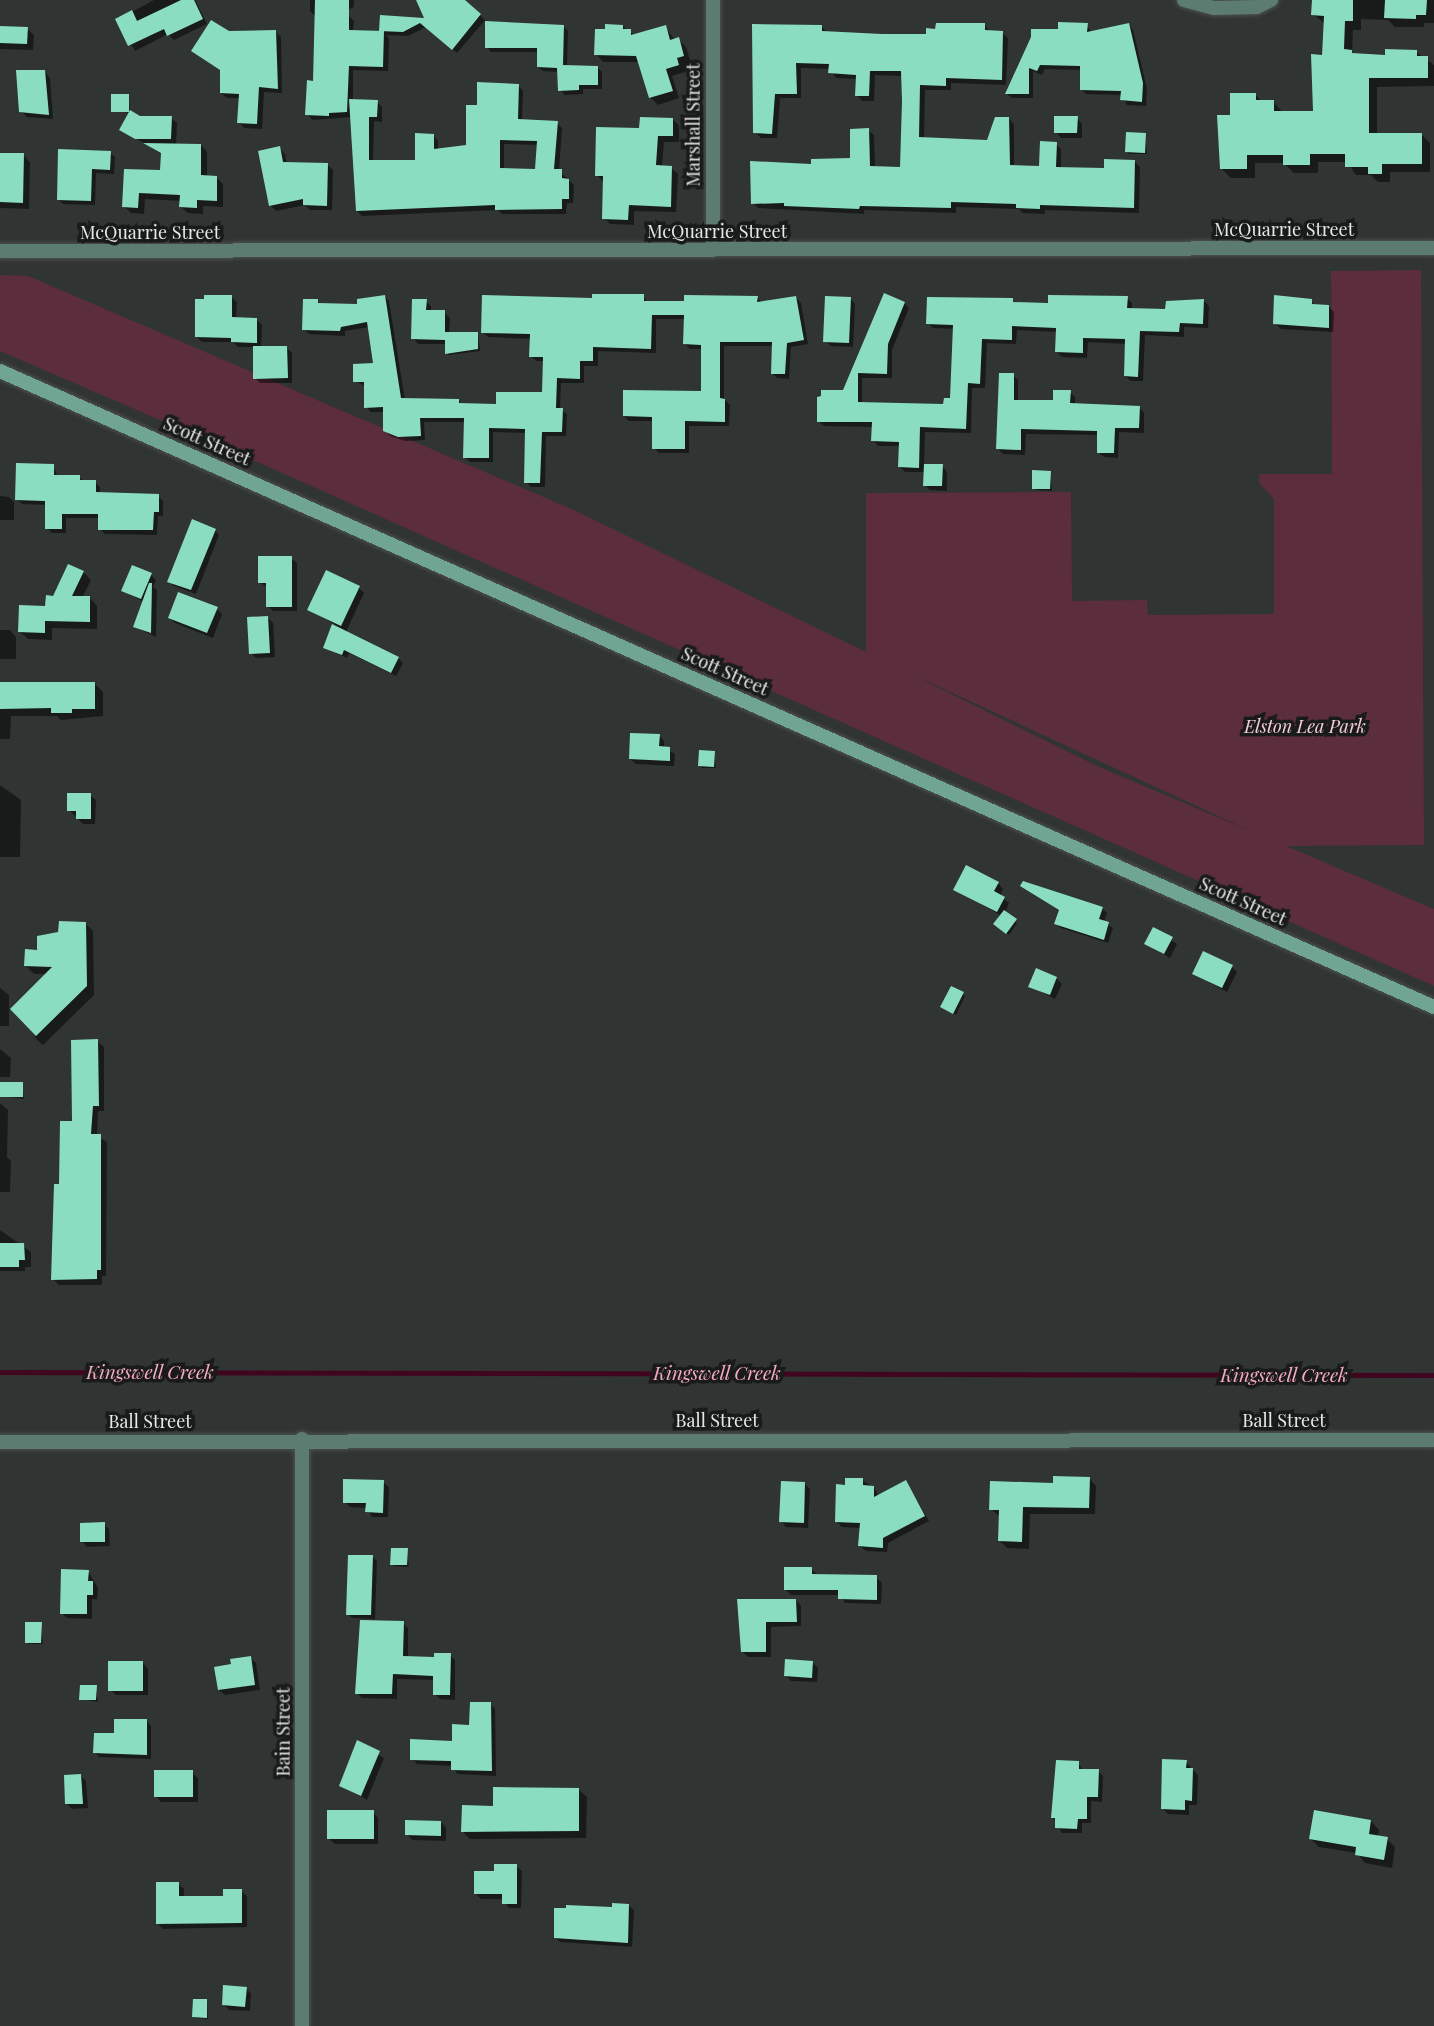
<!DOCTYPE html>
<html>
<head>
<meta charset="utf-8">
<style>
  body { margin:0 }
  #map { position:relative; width:1434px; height:2026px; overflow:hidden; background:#303432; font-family:"Playfair Display",serif }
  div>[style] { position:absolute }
  .green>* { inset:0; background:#5c2d3c }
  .shadow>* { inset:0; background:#0007 }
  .stream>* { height:5px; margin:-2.5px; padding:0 2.5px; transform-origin:2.5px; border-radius:2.5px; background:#40061f }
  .building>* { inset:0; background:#8addc1 }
  .roads { filter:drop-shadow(0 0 2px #4d514f) drop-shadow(0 0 2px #4d514f) }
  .minor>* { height:14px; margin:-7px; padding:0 7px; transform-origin:7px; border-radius:7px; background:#5c7c71 }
  .tertiary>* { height:14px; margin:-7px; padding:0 7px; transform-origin:7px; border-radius:7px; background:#5c7c71 }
  .secondary>* { height:14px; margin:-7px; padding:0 7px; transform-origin:7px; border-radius:7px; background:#71a593 }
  span { translate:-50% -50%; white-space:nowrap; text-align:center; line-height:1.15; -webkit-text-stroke:7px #191b1a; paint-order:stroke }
  .street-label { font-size:18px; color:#e6e8e7 }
  .park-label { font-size:18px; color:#f5ccd7; font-style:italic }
  .water-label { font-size:19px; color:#f8aac1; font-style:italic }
</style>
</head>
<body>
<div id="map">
  <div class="green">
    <div style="clip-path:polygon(evenodd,1421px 270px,1424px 845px,1286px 846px,1434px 909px,1434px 986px,262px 464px,0 351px,0 275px,28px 276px,576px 511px,866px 652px,866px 493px,1071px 492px,1072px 601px,1147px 600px,1148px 615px,1274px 614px,1274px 499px,1259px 483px,1259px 474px,1332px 474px,1331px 271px,1421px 270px,907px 672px,1253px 832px,1099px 767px,907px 672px)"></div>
  </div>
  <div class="shadow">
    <div style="clip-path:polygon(154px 0,195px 0,207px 24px,174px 40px,168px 34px,135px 51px,117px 20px)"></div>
    <div style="clip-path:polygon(evenodd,310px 0,354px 0,354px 7px,336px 15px,348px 15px,354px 21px,353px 32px,384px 33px,381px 30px,427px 19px,418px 0,462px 0,480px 15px,485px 20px,457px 53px,426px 27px,408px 36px,386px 35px,389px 38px,388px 71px,353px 70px,353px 101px,377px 102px,382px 107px,382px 122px,374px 121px,373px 161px,416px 162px,433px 135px,438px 141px,438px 150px,468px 147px,478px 107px,518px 85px,523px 91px,522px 121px,557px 123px,562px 128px,559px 171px,574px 185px,573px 203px,567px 203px,566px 214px,502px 214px,498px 210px,362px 216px,357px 211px,352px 117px,313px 120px,307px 114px,315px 83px,316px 17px,310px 11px,310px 0,504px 144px,539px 145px,537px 171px,504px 170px,504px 144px)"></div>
    <div style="clip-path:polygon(1313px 0,1434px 0,1434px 23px,1424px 23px,1424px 27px,1395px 27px,1388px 20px,1361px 19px,1361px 30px,1353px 30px,1352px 52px,1356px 55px,1387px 57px,1416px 52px,1434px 65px,1434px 86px,1377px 87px,1377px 134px,1421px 134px,1430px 143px,1430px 172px,1390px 172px,1390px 182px,1378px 182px,1371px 175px,1356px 175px,1347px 162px,1318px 162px,1318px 173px,1294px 173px,1284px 163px,1255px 163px,1255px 178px,1231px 178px,1221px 168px,1231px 116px,1256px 95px,1262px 102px,1274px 102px,1283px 113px,1315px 113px,1325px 24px,1313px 14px)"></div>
    <div style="clip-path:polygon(984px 24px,990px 32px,1002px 33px,1008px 38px,1006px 85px,951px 83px,951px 90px,925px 90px,924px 139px,988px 142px,1008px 118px,1014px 124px,1014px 167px,1040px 168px,1056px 144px,1061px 149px,1061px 169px,1105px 170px,1135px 162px,1140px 167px,1139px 213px,1045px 210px,1045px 214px,1023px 213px,1019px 209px,956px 207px,956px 213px,864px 210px,864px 214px,758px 208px,753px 203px,813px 166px,852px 160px,868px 130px,874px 135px,875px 168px,901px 169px,903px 76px,875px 75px,874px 101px,862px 101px,857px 95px,857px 79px,836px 78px,830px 69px,801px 68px,801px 98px,780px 98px,777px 138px,761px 138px,755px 132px,754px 25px,822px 27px,828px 33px,928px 36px)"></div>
    <div style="clip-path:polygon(1087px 25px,1092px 33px,1129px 25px,1133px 30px,1147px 89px,1146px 106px,1127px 105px,1122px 95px,1086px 94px,1081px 89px,1082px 70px,1045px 69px,1042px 75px,1033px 71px,1033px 98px,1012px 98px,1007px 94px,1060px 31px)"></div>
    <div style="clip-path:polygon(563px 26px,568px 31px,567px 67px,598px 68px,602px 72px,602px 89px,583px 89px,583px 94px,565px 95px,560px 90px,559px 72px,543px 71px,538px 67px,539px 52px,491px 52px,487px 47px)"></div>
    <div style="clip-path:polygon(623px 26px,635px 36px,665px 27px,675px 40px,678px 39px,686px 47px,691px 63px,683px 65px,685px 72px,672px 76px,679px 98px,658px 105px,650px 97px,639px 62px,603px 62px,596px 54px)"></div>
    <div style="clip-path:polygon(0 27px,27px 29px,34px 35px,33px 50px,0 49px)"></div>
    <div style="clip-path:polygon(276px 32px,281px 37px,282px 93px,264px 92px,262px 129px,244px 128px,239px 122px,240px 98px,227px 98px,221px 93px,221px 71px,193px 51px)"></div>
    <div style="clip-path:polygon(45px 72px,50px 78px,53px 119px,27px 117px,21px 111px)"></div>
    <div style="clip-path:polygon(129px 95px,130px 113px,139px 118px,171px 118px,177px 123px,176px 145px,201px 145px,207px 152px,207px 177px,217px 178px,223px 184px,223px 207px,203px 206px,203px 214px,188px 213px,181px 207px,181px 201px,145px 199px,144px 214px,131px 213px,124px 206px,161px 172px,163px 155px,121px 129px,130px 113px,113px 111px)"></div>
    <div style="clip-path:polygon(1077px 118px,1082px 124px,1082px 138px,1061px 138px,1056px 132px)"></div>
    <div style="clip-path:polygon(673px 119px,679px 126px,679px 142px,664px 142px,662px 167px,671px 168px,678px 174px,676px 212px,634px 211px,634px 225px,610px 224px,604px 218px,603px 182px,597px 175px,641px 130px)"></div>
    <div style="clip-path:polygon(1145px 135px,1147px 154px,1129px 154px,1127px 151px)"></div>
    <div style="clip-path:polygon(279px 148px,285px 154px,287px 164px,328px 165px,333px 170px,332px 210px,310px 210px,305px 205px,276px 211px,270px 205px)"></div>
    <div style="clip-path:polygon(110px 153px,115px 157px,114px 174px,96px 173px,95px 205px,63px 204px,58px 199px)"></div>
    <div style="clip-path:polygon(0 154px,23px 155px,30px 162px,29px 209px,0 208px)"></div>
    <div style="clip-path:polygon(384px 296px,389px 301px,405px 400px,459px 401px,463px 404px,498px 406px,544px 394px,544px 361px,536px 361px,531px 356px,531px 339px,488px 337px,483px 333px,594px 300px,643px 296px,648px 303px,685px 303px,757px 297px,762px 303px,796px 298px,801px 303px,808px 344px,791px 347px,789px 379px,777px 378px,772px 373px,774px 346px,724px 346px,724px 399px,730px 405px,729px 426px,689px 426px,689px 453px,659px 453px,654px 448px,654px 421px,629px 421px,624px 416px,703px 392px,703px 349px,690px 349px,685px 344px,685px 319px,656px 319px,656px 353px,598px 351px,598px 366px,584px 366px,584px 383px,561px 383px,560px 409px,567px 414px,566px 436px,546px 436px,545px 487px,531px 487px,526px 482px,527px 433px,493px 432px,493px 462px,470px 462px,465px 457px,466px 422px,424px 422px,425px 440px,405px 441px,390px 436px,385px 430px,384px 412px,371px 412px,366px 407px,365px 386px,355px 381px,375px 364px,370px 327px,345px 331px,345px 336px,309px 334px,304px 329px,318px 301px,321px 305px,359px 306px)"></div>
    <div style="clip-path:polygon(231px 297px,237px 302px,236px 319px,256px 319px,262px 325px,261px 348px,287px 348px,292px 353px,292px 383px,260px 383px,255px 378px,255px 347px,238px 347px,233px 342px,202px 342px,196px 336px)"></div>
    <div style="clip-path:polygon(850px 298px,855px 304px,853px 347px,831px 346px,825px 341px)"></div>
    <div style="clip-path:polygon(1127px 298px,1132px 303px,1132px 310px,1167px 311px,1204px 301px,1209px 306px,1208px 328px,1184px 327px,1184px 337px,1145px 335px,1143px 381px,1131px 381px,1125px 376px,1126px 344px,1088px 342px,1087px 358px,1062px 357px,1057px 352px,1058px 332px,1017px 330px,1016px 344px,987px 343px,985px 388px,972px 388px,971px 433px,925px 432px,924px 466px,942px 466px,947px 472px,947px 491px,930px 490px,925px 485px,925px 472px,905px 472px,900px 467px,900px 446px,878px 446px,873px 440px,873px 427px,824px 426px,818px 421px,844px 392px,904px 303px,909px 308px,892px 350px,892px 378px,862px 378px,862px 404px,945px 406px,952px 400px,954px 329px,933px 328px,928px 323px,1012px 300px,1016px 304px,1049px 304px)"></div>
    <div style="clip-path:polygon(426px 301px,431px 306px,431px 312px,444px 312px,450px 318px,449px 334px,478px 334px,480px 351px,448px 355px,446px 344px,418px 344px,413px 338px)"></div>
    <div style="clip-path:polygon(1311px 301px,1316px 306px,1329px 307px,1334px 312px,1333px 332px,1281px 329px,1275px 323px)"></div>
    <div style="clip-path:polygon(1013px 375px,1018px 380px,1018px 401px,1054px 402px,1070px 392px,1075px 397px,1075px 405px,1139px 407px,1144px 413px,1144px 433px,1119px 432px,1118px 458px,1104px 457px,1098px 452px,1099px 435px,1026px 434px,1025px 455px,1003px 454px,998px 449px)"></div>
    <div style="clip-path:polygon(53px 466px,58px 477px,79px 477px,85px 482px,95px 482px,100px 487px,100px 494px,158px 496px,163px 501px,163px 516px,158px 516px,157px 535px,105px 534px,100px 529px,100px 518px,66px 518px,66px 533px,52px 533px,47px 528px,47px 505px,22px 504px,17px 499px)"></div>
    <div style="clip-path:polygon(1050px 473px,1052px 491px,1036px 490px,1033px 488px)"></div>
    <div style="clip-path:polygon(0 496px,9px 497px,14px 502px,14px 520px,0 520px)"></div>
    <div style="clip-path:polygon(215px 530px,219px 535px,196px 594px,174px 586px,169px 581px)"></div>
    <div style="clip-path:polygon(291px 558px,297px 563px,297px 611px,273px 611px,268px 606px,268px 588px,259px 582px)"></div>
    <div style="clip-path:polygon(83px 572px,91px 580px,82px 598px,90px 598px,97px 606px,97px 629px,52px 628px,52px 640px,28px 639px,20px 632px)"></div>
    <div style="clip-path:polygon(151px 575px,156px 580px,153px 587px,157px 590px,156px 637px,135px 627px,144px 602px,123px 591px)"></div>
    <div style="clip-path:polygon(359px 588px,364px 593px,346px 632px,398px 658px,403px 663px,396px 676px,349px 653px,347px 658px,325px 647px,334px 624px,309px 610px)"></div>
    <div style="clip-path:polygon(217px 609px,222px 614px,213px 638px,175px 623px,170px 618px)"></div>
    <div style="clip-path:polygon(267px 617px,273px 623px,275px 657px,256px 658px,251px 653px)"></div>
    <div style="clip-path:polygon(0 630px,10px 630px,16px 637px,16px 659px,0 659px)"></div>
    <div style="clip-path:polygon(0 684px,95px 684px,103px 692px,103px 716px,61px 720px,57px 716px,11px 716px,10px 739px,0 739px)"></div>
    <div style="clip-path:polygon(659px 735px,664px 741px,664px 748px,675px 754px,674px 766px,636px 764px,630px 759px)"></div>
    <div style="clip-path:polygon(714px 752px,716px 768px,702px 768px,700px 766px)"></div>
    <div style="clip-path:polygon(0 785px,21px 800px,20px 857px,0 857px)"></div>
    <div style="clip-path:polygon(90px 795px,96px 800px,95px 824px,83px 824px,69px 810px)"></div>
    <div style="clip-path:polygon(998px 883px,1003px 889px,1000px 896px,1009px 903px,1005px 913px,1017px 923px,1009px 935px,997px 926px,1002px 916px,956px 890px)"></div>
    <div style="clip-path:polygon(1027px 890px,1102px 908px,1107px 913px,1104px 922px,1113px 928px,1108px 943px,1061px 928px,1056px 924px,1060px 911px)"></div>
    <div style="clip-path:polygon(85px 923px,93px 931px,94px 995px,43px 1045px,35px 1038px,36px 1027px,47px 974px,34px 974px,26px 966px,60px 934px)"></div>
    <div style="clip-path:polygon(1154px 929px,1177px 944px,1170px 958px,1146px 944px)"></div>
    <div style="clip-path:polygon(1231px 966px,1237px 972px,1227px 992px,1194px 974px)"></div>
    <div style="clip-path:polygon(1056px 978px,1062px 984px,1055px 999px,1030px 986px)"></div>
    <div style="clip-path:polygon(0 988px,9px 995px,9px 1026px,0 1026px)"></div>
    <div style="clip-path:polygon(963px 994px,965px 996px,956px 1015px,945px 1009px)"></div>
    <div style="clip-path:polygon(97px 1041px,104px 1047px,104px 1111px,98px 1111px,97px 1136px,107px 1142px,106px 1276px,102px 1276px,102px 1285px,59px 1285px,53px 1279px,61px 1185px,74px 1123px)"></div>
    <div style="clip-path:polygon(0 1049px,11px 1058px,10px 1077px,0 1077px)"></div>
    <div style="clip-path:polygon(22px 1084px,24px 1099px,2px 1096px)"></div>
    <div style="clip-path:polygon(0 1103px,8px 1110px,7px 1157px,11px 1161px,10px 1192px,0 1192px)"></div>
    <div style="clip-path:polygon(0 1230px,31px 1252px,31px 1267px,25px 1267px,25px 1271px,0 1271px)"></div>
    <div style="clip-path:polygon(1089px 1478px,1096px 1486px,1095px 1514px,1030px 1514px,1029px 1549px,1007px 1548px,999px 1540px,1000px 1517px,991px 1509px,1055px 1485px)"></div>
    <div style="clip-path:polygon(862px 1480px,874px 1488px,879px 1496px,906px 1482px,929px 1521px,888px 1543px,887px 1552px,866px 1551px,860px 1546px,861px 1528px,842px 1527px,837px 1522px,847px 1486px)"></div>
    <div style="clip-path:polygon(383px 1482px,389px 1487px,388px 1517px,372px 1517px,367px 1508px,350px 1507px,345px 1502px)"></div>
    <div style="clip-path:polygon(804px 1483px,810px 1489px,808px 1528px,786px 1527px,781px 1521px)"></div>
    <div style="clip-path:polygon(104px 1524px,109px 1529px,110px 1546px,87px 1547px,82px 1541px)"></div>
    <div style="clip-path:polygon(407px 1550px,409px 1567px,394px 1566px,392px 1564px)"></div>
    <div style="clip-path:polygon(372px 1557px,377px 1561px,375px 1619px,352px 1618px,348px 1614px)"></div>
    <div style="clip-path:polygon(811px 1569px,817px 1574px,876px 1577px,882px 1583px,881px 1604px,845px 1603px,840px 1595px,791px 1595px,785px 1589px)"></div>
    <div style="clip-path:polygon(88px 1571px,98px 1588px,97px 1599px,92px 1599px,92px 1619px,67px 1618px,62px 1613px)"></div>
    <div style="clip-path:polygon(796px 1600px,801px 1606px,801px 1626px,771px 1627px,771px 1657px,748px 1657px,742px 1651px,743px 1625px)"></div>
    <div style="clip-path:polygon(403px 1623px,408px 1628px,408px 1658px,435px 1659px,450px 1655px,455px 1660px,455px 1700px,440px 1699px,435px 1694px,435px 1680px,397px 1679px,397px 1699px,362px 1698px,357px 1693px)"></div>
    <div style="clip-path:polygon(41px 1624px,43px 1644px,29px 1644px,27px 1642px)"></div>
    <div style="clip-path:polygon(250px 1658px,256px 1663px,260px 1690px,225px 1695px,219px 1690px,233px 1666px)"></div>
    <div style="clip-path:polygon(143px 1663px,148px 1669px,148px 1695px,116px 1695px,110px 1690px)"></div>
    <div style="clip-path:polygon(813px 1663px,818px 1668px,817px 1682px,791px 1681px,785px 1675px)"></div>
    <div style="clip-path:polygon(96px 1687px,98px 1702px,81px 1699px)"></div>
    <div style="clip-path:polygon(490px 1704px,495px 1709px,496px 1776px,457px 1774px,453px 1766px,417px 1764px,412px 1759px,453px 1743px)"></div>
    <div style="clip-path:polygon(147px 1721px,151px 1726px,151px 1759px,99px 1757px,95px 1752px,115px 1735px)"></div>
    <div style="clip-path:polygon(358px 1743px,384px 1758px,367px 1800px,341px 1785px)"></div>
    <div style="clip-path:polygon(1186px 1762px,1198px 1775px,1197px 1805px,1189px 1805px,1189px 1815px,1168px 1814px,1163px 1809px)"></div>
    <div style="clip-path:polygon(1078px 1763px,1083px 1770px,1098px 1771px,1103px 1776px,1102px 1802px,1091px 1801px,1091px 1823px,1082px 1823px,1082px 1833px,1062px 1833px,1053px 1818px)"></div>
    <div style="clip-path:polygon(192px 1772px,198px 1778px,198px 1802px,161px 1802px,156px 1796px)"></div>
    <div style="clip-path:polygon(81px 1776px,86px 1781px,88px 1808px,72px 1809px,67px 1804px)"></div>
    <div style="clip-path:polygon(578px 1789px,587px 1797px,586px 1838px,470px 1839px,462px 1831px,495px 1808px)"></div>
    <div style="clip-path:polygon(373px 1812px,378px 1818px,378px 1844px,335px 1844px,329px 1839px)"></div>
    <div style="clip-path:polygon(1371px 1821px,1379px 1830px,1378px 1837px,1387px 1839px,1395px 1847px,1392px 1868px,1365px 1863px,1357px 1853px,1319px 1847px,1311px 1839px)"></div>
    <div style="clip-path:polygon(441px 1822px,446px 1828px,446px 1841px,412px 1840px,407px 1834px)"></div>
    <div style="clip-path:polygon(516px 1866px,522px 1871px,521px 1908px,509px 1908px,503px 1899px,481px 1899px,475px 1893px,496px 1873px)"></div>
    <div style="clip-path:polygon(178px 1884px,184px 1889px,184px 1898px,224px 1898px,241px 1891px,247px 1896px,247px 1927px,163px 1929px,157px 1923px)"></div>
    <div style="clip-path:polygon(629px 1906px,634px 1910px,632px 1947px,560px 1942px,555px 1937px)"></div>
    <div style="clip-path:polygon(246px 1988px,251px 1994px,250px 2011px,229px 2010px,223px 2004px)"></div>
    <div style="clip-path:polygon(207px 2001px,208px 2019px,196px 2018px,194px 2016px)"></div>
  </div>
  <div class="stream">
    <div style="left:0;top:1372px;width:1434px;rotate:0.12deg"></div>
  </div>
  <div class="building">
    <div style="clip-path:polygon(181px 0,194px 0,203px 19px,167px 36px,164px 29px,128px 46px,115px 19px,132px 10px,137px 21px)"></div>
    <div style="clip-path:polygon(315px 0,349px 0,349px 30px,384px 31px,383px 67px,349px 66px,347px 112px,329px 113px,329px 116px,305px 115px,307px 80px,313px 81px)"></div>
    <div style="clip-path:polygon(416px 0,465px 0,481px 14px,452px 50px,420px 23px,403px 32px,379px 31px,380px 15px,424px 18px)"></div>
    <div style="clip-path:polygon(1312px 0,1353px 0,1353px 21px,1345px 21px,1344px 49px,1352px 50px,1352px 53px,1385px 55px,1385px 49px,1417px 50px,1417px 56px,1428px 56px,1428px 78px,1369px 78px,1369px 133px,1422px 133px,1422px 164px,1382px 164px,1382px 174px,1368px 174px,1368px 167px,1345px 167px,1345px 154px,1310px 154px,1310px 165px,1283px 165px,1283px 155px,1247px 155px,1247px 169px,1220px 169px,1217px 115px,1230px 115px,1230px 93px,1256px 93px,1256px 100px,1274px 100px,1274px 111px,1313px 111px,1311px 54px,1322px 55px,1324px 16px,1311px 15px)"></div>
    <div style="clip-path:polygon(1385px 0,1427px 0,1426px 15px,1416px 15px,1416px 19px,1384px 18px)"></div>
    <div style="clip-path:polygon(211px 20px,229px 31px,276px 30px,278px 89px,259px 87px,257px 124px,237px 123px,239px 94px,220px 93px,220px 70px,191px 51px)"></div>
    <div style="clip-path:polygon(485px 21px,564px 25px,563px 65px,598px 66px,598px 85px,579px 85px,579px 90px,558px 91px,557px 68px,537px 67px,537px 48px,485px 48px)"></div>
    <div style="clip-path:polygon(1058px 22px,1088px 23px,1087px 32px,1129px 23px,1143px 83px,1142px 102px,1120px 100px,1121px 91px,1080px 90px,1080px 66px,1040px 65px,1037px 71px,1029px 68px,1029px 94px,1005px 94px,1031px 37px,1031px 29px,1058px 29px)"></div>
    <div style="clip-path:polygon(936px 23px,985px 23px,985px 30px,1003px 31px,1002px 80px,946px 78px,946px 86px,920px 85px,919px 137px,987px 140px,995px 117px,1009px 117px,1010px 165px,1039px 166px,1040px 141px,1057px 142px,1056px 167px,1104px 168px,1104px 159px,1135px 160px,1134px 208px,1040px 205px,1040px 209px,1016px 208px,1016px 204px,951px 202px,951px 208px,860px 206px,859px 209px,784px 206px,784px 203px,751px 204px,750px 161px,811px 164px,811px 159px,850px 158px,850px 129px,869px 128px,870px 166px,900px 167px,902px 101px,901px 71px,870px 71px,869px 96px,855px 96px,856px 75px,828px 73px,829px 64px,796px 63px,797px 94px,775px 94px,772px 134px,753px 133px,752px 24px,822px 25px,822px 31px,882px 34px,926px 34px,926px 28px,935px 29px)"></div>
    <div style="clip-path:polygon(605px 24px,623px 25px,623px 29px,631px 29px,631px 35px,666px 25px,670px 40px,679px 37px,684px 56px,677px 58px,679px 65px,666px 69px,673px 91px,649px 98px,636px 56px,594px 55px,595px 29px,605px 29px)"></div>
    <div style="clip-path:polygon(0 26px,28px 27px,27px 44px,0 43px)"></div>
    <div style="clip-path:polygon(16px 70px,45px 70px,49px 115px,19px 112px)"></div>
    <div style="clip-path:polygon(evenodd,477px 82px,519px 84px,518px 119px,558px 121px,554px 169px,562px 169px,562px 178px,569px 179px,569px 199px,562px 199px,562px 209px,495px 210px,495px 205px,356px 211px,349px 99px,378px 100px,377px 117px,369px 117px,369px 160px,415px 160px,415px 133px,434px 134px,434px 149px,466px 145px,466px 105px,477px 105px,477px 82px,500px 140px,537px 141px,535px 169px,500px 168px,500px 140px)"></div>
    <div style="clip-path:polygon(111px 94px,129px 94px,129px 112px,111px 112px)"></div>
    <div style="clip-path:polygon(130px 110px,140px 116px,172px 116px,171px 139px,135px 139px,119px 130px)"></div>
    <div style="clip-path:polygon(1054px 116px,1078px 116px,1077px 133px,1054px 133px)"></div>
    <div style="clip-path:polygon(640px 117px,673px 118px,673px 136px,658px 136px,656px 165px,672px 166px,671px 207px,629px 205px,628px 220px,602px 219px,603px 176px,595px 176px,596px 127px,639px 128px)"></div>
    <div style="clip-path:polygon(1126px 132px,1146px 133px,1145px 153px,1125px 152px)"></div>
    <div style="clip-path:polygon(143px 143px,201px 144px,201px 175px,217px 176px,217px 201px,197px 200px,197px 208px,179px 207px,180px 195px,139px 193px,138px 208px,122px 207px,124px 169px,160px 170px,161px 153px)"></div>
    <div style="clip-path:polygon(280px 146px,283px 162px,328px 163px,327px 206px,303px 205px,303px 199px,269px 206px,258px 151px)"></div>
    <div style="clip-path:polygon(58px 149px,111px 151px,110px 170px,92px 169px,91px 201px,57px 200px)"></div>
    <div style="clip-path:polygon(0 153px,24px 153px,23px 203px,0 202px)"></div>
    <div style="clip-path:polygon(884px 293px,905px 302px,888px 344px,887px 374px,858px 373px,858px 402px,943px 404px,944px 398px,950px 398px,953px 325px,926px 324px,927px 297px,1013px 298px,1013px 302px,1048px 303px,1048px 295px,1128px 296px,1127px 308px,1165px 309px,1166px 301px,1204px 299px,1203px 324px,1180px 323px,1179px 332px,1140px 331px,1138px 377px,1124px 376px,1125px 339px,1083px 338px,1083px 353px,1055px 352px,1056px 328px,1012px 326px,1012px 340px,982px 339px,980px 384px,968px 383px,966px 429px,920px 427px,919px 468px,898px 467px,899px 442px,871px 441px,872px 422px,817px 422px,817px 397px,821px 396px,821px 390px,843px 390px)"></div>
    <div style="clip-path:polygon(592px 294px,644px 294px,644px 301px,684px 301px,684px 295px,758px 296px,757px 302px,796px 296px,804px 340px,787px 343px,785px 374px,771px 374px,772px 342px,720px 342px,720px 398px,725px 399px,725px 422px,685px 421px,685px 449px,652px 449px,652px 417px,623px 416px,623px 390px,701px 391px,701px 345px,683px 344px,684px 315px,652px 315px,651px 349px,593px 347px,593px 361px,580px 361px,580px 379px,557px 378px,556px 408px,563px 408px,562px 432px,542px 432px,540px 483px,524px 483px,525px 429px,489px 428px,489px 458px,463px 458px,464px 418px,420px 418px,421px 436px,398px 437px,383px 431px,383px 407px,364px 408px,364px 382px,353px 382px,353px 364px,373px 363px,367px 322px,341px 327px,340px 331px,302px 330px,303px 299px,318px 299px,318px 303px,357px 304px,357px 299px,385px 295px,401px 398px,459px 399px,459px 403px,496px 404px,496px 392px,542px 392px,543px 357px,529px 357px,530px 334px,481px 333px,482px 295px,592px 298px)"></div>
    <div style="clip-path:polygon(204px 295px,232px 295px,232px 317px,257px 318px,257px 343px,231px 342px,231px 338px,195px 337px,195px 299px,204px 299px)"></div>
    <div style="clip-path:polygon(1274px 295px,1312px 299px,1312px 304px,1329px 305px,1329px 328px,1273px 324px)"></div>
    <div style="clip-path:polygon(825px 296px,851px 297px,849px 343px,823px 342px)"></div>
    <div style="clip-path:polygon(412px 299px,427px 299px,426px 310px,445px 310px,445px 340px,411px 339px)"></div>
    <div style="clip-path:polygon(445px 332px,478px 332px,478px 349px,445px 354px)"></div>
    <div style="clip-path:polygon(253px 346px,287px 346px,288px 378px,253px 379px)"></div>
    <div style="clip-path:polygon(999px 373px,1014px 373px,1014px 400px,1053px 400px,1053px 390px,1071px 390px,1070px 403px,1140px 406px,1139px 428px,1115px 428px,1114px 453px,1097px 453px,1097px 431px,1021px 429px,1021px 450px,996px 449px)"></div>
    <div style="clip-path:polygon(16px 463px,54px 464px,54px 475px,80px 475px,80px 480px,96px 480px,96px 492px,159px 494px,159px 512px,154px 512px,153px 530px,98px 530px,98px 514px,62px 514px,62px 529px,45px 529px,45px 501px,15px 500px)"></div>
    <div style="clip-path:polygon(924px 464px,943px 464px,942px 486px,923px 486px)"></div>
    <div style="clip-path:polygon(1032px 470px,1051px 471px,1050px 489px,1032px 489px)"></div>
    <div style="clip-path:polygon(192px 519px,216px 529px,191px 590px,167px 582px)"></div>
    <div style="clip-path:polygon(258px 556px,292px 556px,292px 607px,266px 607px,266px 583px,258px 583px)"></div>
    <div style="clip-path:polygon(68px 564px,84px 571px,72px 596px,90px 596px,90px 622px,45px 621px,45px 633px,18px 632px,19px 605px,45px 606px,46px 595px,53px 596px)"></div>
    <div style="clip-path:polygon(132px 565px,152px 573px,141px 599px,121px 591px)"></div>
    <div style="clip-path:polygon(326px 570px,360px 586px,341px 626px,307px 610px)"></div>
    <div style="clip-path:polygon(149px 583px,152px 583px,151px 633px,133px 627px)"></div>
    <div style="clip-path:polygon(178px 592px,218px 607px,207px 633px,168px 618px)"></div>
    <div style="clip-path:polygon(268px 616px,270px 653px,249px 654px,247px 617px)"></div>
    <div style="clip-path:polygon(332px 624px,399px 657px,391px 673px,344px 650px,342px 655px,323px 648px)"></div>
    <div style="clip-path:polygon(0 682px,95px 682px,95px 709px,72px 709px,72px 713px,51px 713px,51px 708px,0 709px)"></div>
    <div style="clip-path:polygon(630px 733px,660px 734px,659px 746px,670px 747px,670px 761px,629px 759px)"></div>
    <div style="clip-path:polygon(699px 750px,715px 751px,714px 767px,698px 766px)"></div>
    <div style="clip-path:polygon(67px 793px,91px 793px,91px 819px,76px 819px,76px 811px,67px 811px)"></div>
    <div style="clip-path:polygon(966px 865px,999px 882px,994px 891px,1005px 897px,997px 912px,953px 890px)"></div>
    <div style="clip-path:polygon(1023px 881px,1103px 907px,1099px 919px,1109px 922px,1104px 940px,1054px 924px,1059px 910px,1020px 886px)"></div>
    <div style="clip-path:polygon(1004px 910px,1017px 919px,1006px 934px,993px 924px)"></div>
    <div style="clip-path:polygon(59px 921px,86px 922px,87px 986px,36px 1036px,10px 1009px,52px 967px,24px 966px,25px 949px,37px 950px,37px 936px,58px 932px)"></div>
    <div style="clip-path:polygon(1153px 927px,1173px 937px,1164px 954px,1144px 944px)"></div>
    <div style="clip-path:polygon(1203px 951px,1233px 965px,1222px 988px,1192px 974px)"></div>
    <div style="clip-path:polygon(1036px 968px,1057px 977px,1050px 995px,1028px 987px)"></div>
    <div style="clip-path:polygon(951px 986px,964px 992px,953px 1014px,940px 1007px)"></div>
    <div style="clip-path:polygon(98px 1039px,99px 1106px,93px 1106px,91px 1134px,101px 1134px,101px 1270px,97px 1270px,97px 1279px,51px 1280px,54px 1184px,59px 1184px,60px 1121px,72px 1121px,71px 1040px)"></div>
    <div style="clip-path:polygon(0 1082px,23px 1082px,23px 1097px,0 1097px)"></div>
    <div style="clip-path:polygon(0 1243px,24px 1243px,25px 1260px,19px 1260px,19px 1267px,0 1267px)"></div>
    <div style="clip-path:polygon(1053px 1476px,1090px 1477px,1089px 1508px,1023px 1507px,1022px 1542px,998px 1541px,999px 1510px,989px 1510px,990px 1481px,1053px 1483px)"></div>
    <div style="clip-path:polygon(845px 1478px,863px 1478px,863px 1485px,874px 1486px,874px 1497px,906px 1480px,925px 1516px,883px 1538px,883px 1548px,858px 1546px,860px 1523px,835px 1522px,836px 1484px,845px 1485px)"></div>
    <div style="clip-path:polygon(343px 1479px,384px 1480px,383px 1513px,365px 1512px,366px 1503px,343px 1503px)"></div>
    <div style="clip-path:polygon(781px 1481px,805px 1482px,804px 1523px,779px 1522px)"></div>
    <div style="clip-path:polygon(105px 1522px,105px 1542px,80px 1542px,80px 1523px)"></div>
    <div style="clip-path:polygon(391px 1548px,408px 1548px,407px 1565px,390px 1565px)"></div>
    <div style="clip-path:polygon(348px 1555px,373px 1555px,371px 1615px,346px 1615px)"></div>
    <div style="clip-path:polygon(784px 1567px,812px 1567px,812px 1574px,877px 1575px,877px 1600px,838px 1599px,838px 1590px,784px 1590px)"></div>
    <div style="clip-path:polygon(61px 1569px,89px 1570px,88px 1581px,93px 1581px,93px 1595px,87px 1595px,87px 1614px,60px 1614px)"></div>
    <div style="clip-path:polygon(737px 1599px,796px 1599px,797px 1622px,766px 1622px,766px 1652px,741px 1652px)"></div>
    <div style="clip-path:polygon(360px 1620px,404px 1621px,403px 1656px,434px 1657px,434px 1653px,451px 1653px,450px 1695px,433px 1695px,433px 1676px,393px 1674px,392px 1694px,355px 1694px)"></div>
    <div style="clip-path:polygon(25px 1622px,42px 1622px,41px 1643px,25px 1643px)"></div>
    <div style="clip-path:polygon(251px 1656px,255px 1685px,218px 1690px,214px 1667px,231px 1664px,230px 1659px)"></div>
    <div style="clip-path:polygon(785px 1659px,813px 1661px,812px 1678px,784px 1676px)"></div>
    <div style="clip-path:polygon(108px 1661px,143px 1661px,143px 1691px,108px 1691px)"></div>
    <div style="clip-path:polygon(80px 1685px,97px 1685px,96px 1700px,79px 1700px)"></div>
    <div style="clip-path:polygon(470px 1702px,491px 1702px,492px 1771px,451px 1770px,451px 1761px,410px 1760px,410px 1739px,452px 1741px,452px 1724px,469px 1725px)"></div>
    <div style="clip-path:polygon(114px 1719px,147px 1719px,147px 1755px,93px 1753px,94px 1733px,114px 1733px)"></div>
    <div style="clip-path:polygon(357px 1740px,380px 1751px,361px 1796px,339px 1786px)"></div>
    <div style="clip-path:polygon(1162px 1759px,1187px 1760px,1186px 1768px,1193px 1768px,1192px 1801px,1185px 1800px,1185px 1810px,1161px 1809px)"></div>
    <div style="clip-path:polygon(1056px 1760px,1079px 1761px,1079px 1769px,1099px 1769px,1098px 1797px,1087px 1797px,1087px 1819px,1078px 1819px,1077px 1829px,1055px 1828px,1055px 1818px,1051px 1818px)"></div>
    <div style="clip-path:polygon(154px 1770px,193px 1770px,193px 1797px,154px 1797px)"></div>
    <div style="clip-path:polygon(81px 1774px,83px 1804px,65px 1804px,64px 1775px)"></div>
    <div style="clip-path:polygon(493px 1787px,579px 1788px,579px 1831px,461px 1832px,462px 1805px,493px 1806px)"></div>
    <div style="clip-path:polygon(327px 1810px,374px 1810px,374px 1839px,327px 1839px)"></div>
    <div style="clip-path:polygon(1314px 1810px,1371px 1820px,1369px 1834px,1388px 1837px,1384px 1860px,1355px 1855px,1356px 1847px,1309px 1839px)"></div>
    <div style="clip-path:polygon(405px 1820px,441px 1821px,441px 1836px,405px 1835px)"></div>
    <div style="clip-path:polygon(494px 1864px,517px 1864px,517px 1904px,502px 1904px,502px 1894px,474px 1894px,474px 1871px,494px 1871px)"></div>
    <div style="clip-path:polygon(156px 1882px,179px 1882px,179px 1896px,223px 1896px,223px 1889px,242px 1889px,242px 1923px,156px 1924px)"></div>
    <div style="clip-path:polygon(612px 1903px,629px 1904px,628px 1943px,554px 1938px,554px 1908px,566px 1908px,566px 1905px,612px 1907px)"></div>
    <div style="clip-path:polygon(223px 1985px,247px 1987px,245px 2007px,222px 2005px)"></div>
    <div style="clip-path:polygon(193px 1999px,207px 1999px,207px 2018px,192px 2017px)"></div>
  </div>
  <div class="roads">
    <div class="minor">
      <div style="left:713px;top:0;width:250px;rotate:90deg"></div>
      <div style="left:1184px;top:0;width:31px;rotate:15deg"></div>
      <div style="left:1214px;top:8px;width:43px;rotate:-1.3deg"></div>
      <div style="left:1257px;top:7px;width:16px;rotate:-27deg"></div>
      <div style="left:0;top:251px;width:1434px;rotate:-0.12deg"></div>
      <div style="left:302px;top:1439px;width:587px;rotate:90deg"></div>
    </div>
    <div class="tertiary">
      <div style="left:0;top:1442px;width:1434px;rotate:-0.08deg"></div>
    </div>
    <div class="secondary">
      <div style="left:0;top:371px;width:1569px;rotate:23.92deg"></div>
    </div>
  </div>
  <div class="street-label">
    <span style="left:693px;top:125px;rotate:-90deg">Marshall Street</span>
    <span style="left:1284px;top:229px">McQuarrie Street</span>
    <span style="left:717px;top:231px">McQuarrie Street</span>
    <span style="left:150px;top:232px">McQuarrie Street</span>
    <span style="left:207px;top:441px;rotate:24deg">Scott Street</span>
    <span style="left:725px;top:671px;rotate:24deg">Scott Street</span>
    <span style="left:1243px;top:901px;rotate:24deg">Scott Street</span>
    <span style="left:717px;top:1420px">Ball Street</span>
    <span style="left:1284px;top:1420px">Ball Street</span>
    <span style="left:150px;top:1421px">Ball Street</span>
    <span style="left:283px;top:1732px;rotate:-90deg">Bain Street</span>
  </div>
  <div class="park-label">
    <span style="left:1305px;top:726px">Elston Lea Park</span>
  </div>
  <div class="water-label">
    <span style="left:150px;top:1372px">Kingswell Creek</span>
    <span style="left:717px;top:1373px">Kingswell Creek</span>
    <span style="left:1284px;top:1375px">Kingswell Creek</span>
  </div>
</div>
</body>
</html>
